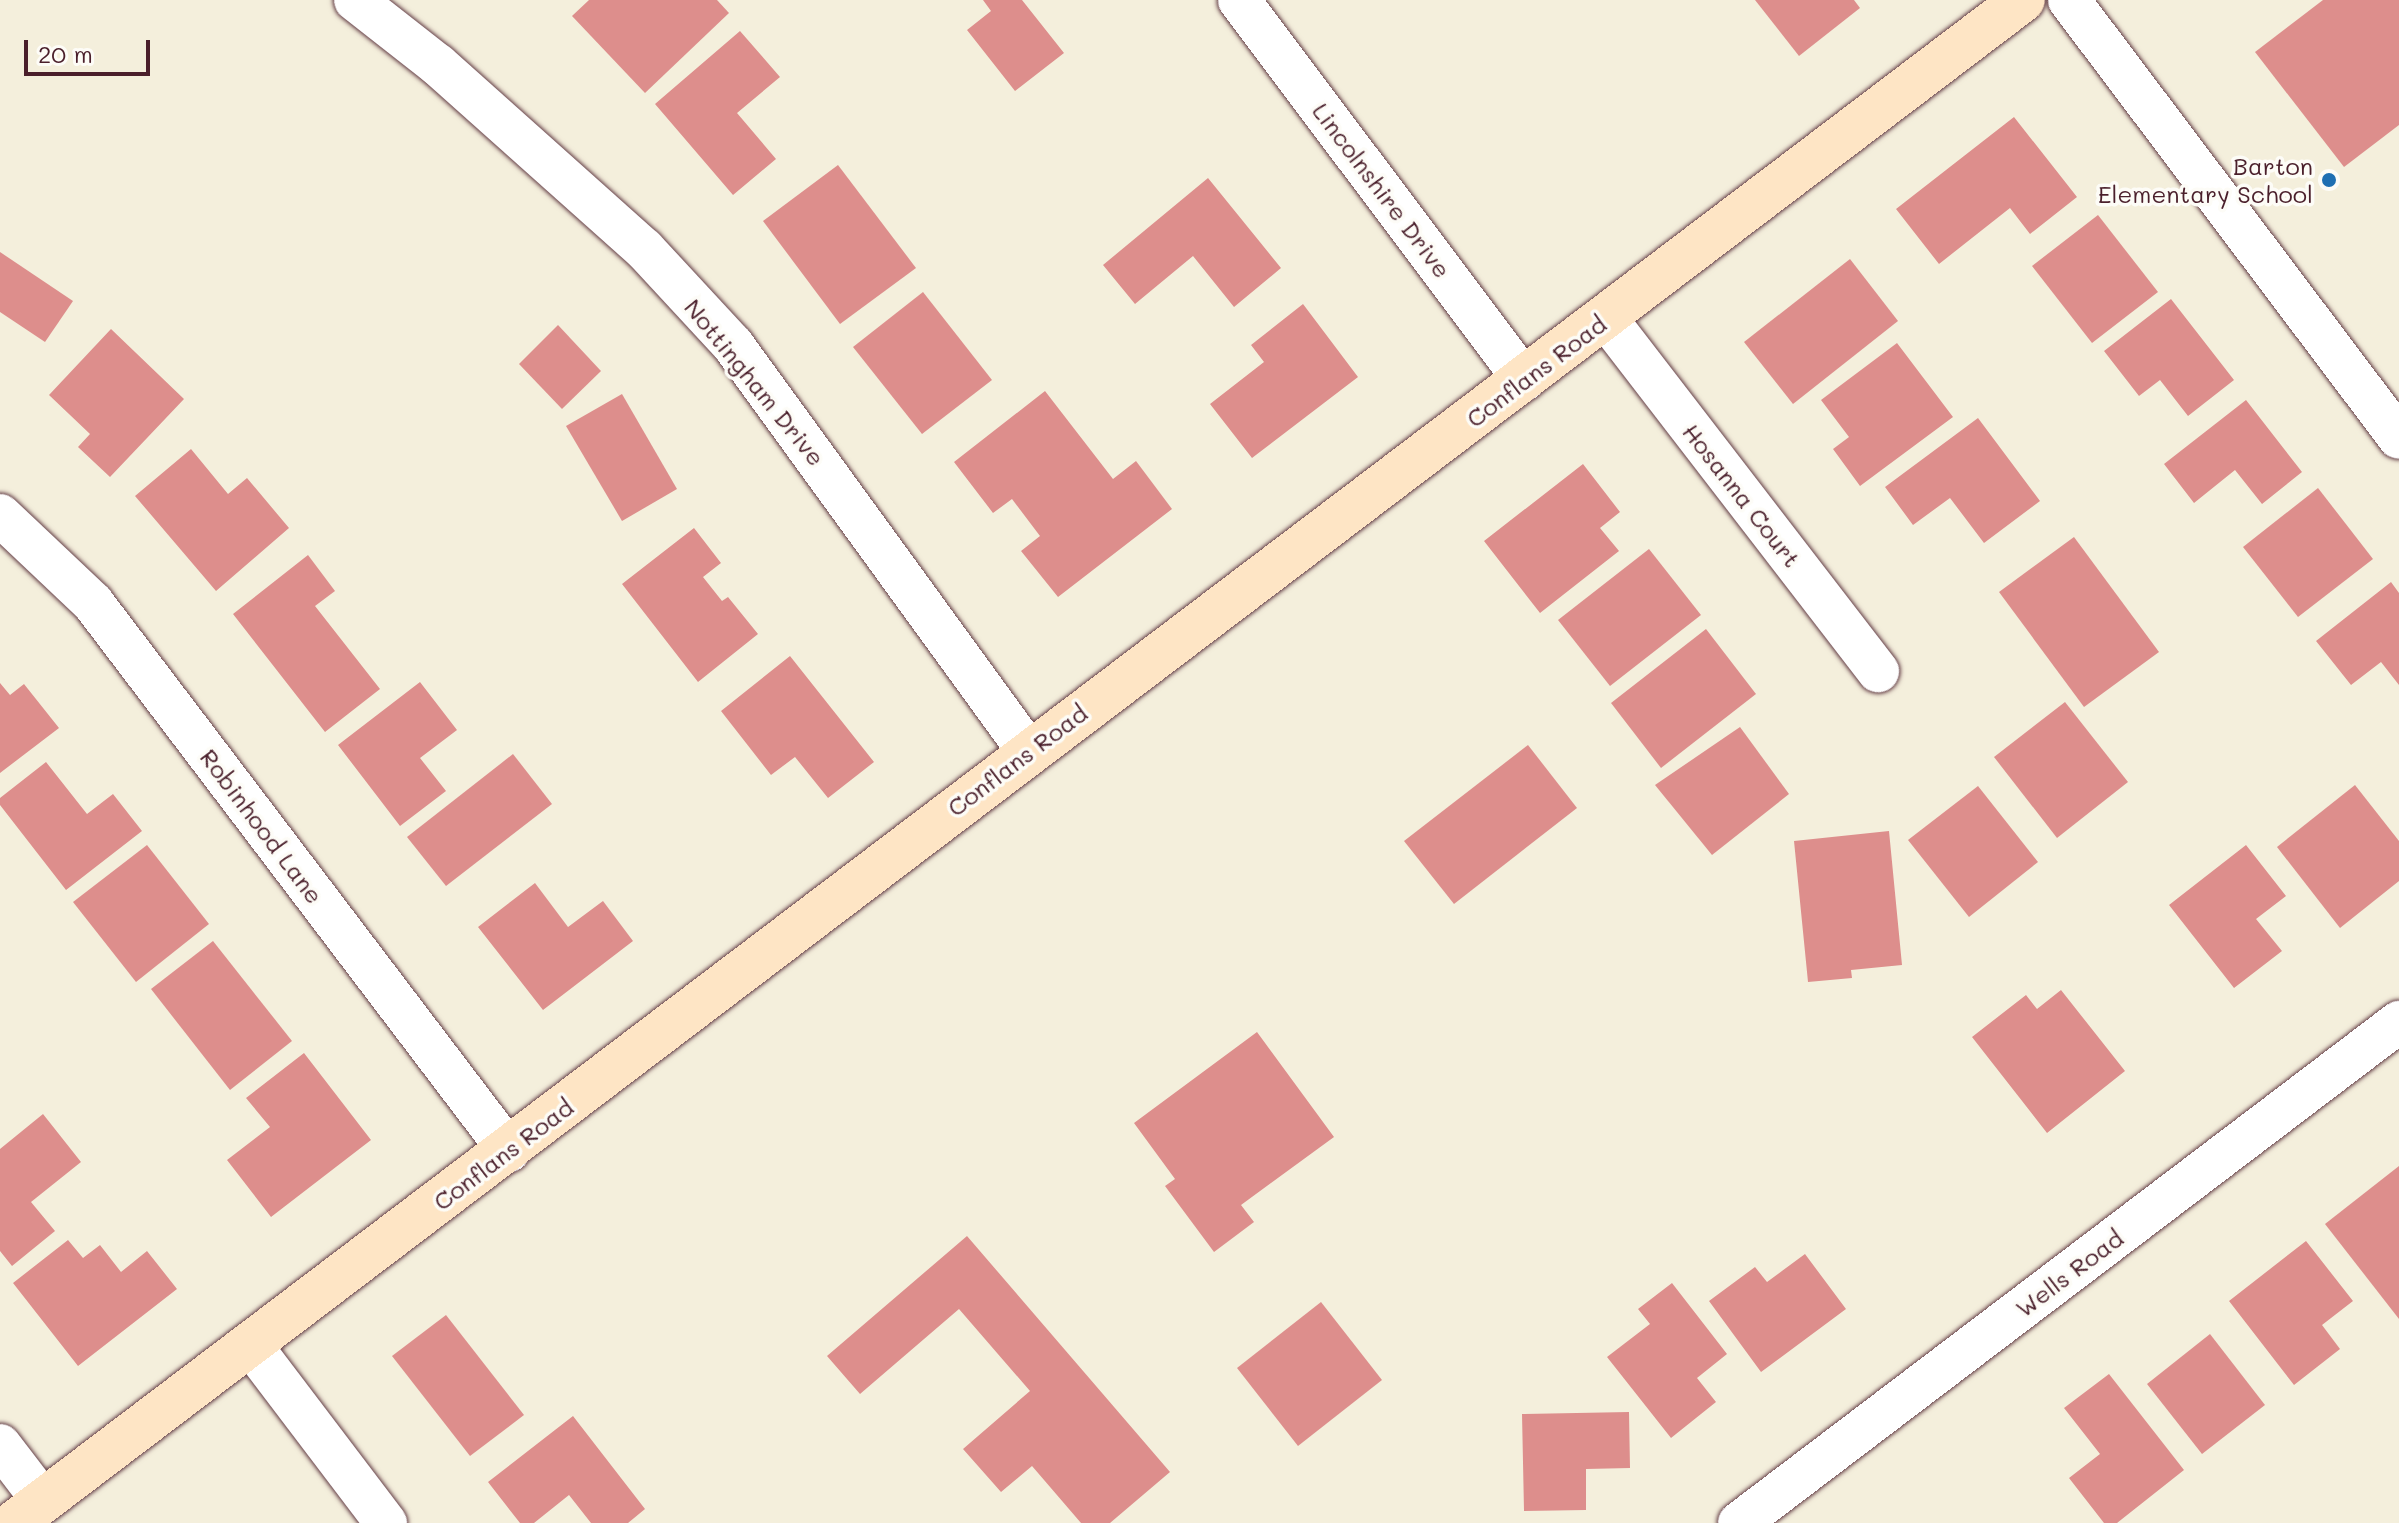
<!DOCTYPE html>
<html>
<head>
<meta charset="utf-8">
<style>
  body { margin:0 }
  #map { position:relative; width:2399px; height:1523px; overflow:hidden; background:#f4efdc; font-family:Mali,sans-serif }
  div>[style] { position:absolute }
  .building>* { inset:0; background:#dd8e8c }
  .roads { filter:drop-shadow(0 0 2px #643e46) drop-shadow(0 0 2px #643e46) }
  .street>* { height:42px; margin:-21px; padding:0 21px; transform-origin:21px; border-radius:21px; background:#fff }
  .secondary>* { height:44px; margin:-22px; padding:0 22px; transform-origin:22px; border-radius:22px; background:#fee5c5 }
  .dots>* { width:22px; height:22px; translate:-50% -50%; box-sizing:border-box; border:4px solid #fdfcf7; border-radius:50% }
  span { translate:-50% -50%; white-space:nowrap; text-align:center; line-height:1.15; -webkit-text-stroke:7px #fdfcf7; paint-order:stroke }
  .poi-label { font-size:24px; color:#4a1f2b }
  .right { translate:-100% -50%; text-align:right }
  .street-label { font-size:24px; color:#4a1f2b }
  .scale { position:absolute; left:24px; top:40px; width:126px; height:36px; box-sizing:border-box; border:4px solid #4a1f2b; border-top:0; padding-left:10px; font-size:24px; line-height:28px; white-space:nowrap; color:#4a1f2b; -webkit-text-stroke:6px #fdfcf7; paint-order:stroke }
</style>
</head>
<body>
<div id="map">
  <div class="building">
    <div style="clip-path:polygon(589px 0,717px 0,729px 13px,645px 93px,572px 16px)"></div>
    <div style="clip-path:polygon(983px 0,1022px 0,1064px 53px,1015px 91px,967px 30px,991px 11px)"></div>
    <div style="clip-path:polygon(1755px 0,1854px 0,1860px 8px,1799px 56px)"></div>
    <div style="clip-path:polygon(2323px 0,2399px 0,2399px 125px,2344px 167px,2255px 52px)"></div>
    <div style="clip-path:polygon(740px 31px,780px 77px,737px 113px,776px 159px,733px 195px,655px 104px)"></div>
    <div style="clip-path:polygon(2014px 117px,2077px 197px,2030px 234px,2010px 208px,1939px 264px,1896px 209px)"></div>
    <div style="clip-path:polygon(838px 165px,916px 268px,840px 324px,763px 221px)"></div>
    <div style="clip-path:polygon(1208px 178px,1281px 268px,1234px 307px,1193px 256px,1135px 304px,1103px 265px)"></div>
    <div style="clip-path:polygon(2098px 215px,2158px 292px,2092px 343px,2032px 266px)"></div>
    <div style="clip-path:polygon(0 252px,73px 301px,45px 342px,0 312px)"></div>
    <div style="clip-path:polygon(1850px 259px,1898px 321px,1793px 404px,1744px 342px)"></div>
    <div style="clip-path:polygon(923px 292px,992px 380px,922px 434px,853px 347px)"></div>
    <div style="clip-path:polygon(2171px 299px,2234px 380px,2188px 416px,2160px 380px,2139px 396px,2104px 351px)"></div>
    <div style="clip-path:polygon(1303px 304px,1358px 377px,1252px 458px,1210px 404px,1264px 362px,1251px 345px)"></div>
    <div style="clip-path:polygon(558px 325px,601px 371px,562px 409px,519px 364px)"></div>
    <div style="clip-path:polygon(111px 329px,184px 399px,110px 477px,78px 447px,90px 434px,49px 395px)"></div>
    <div style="clip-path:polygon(1897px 343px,1953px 417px,1860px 486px,1833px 449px,1849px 437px,1821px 400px)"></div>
    <div style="clip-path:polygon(1045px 391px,1113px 479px,1136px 461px,1172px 509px,1058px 597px,1021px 551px,1040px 536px,1012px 499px,993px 513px,954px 462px)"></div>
    <div style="clip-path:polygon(622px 394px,677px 489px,622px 521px,566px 426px)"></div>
    <div style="clip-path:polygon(2246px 400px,2302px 472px,2262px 504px,2235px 470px,2194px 503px,2164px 464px)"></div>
    <div style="clip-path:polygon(1978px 418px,2040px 501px,1984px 543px,1950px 498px,1913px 525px,1885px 487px)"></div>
    <div style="clip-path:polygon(191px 449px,228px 494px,247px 478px,289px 528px,216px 591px,135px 496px)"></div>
    <div style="clip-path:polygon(1583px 464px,1620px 512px,1600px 528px,1619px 551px,1540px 613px,1484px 541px)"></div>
    <div style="clip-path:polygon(2318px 488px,2373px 559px,2298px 617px,2243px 547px)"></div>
    <div style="clip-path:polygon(694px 528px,721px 563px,703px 577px,722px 601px,728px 597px,758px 634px,698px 682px,622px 584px)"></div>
    <div style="clip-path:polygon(2074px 537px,2159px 652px,2084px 707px,1999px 592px)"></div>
    <div style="clip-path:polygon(1649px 549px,1701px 615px,1610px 686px,1558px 620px)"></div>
    <div style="clip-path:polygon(308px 555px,335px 591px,315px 606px,380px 689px,325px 732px,233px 614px)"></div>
    <div style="clip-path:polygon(2391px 582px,2399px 593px,2399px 685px,2381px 662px,2351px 685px,2316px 641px)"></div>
    <div style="clip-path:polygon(1706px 629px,1756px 694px,1661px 768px,1611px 703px)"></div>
    <div style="clip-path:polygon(790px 656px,874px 762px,828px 798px,795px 757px,771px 775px,721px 711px)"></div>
    <div style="clip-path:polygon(420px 682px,457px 730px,420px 758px,446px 791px,400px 826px,338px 745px)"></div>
    <div style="clip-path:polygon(0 683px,10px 695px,24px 684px,59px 728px,0 773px)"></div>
    <div style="clip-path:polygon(2065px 702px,2128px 782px,2057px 838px,1994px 757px)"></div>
    <div style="clip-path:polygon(1740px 727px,1789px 794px,1712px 855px,1655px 785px)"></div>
    <div style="clip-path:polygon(1528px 745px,1577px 808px,1454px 904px,1404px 841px)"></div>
    <div style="clip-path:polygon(513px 754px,552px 804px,446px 886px,407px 837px)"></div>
    <div style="clip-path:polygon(46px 762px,87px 814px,113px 794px,142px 831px,66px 890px,0 805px,0 798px)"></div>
    <div style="clip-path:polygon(2355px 785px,2399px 841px,2399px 881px,2340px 928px,2277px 847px)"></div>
    <div style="clip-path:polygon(1978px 786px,2038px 862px,1969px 917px,1908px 840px)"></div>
    <div style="clip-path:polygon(1889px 831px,1902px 965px,1851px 970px,1852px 978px,1808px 982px,1794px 841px)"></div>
    <div style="clip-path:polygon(147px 845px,209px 924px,136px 982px,73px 902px)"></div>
    <div style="clip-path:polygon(2246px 845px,2286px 896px,2256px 919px,2282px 951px,2234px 988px,2169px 905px)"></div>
    <div style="clip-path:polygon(535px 883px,568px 927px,603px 901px,633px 941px,543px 1010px,478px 927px)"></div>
    <div style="clip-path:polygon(213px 941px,292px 1041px,230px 1090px,151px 989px)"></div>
    <div style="clip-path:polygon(2061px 990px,2125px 1071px,2047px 1133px,1972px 1037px,2026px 995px,2037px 1009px)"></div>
    <div style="clip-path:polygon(1257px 1032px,1334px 1137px,1241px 1205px,1254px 1222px,1214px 1252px,1165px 1186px,1175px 1179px,1134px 1123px)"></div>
    <div style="clip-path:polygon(304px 1053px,371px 1140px,271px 1217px,227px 1160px,270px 1127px,246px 1098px)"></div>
    <div style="clip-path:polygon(43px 1114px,81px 1162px,31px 1202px,55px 1231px,12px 1266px,0 1251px,0 1149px)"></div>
    <div style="clip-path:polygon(2399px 1166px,2399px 1319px,2325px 1224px)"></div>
    <div style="clip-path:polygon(967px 1236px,1170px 1472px,1110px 1523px,1081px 1523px,1032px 1466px,1001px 1492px,963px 1449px,1030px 1391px,959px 1309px,860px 1394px,827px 1356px)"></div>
    <div style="clip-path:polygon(68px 1240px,83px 1258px,100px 1245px,121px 1272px,147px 1251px,177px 1289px,78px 1366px,13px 1283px)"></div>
    <div style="clip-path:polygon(2306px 1241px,2353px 1301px,2322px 1325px,2340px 1349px,2294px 1385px,2229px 1301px)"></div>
    <div style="clip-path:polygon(1805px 1254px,1846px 1309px,1761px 1372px,1709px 1301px,1755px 1267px,1767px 1282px)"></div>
    <div style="clip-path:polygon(1672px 1283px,1727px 1354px,1697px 1378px,1716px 1402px,1671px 1438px,1607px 1357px,1650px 1324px,1638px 1309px)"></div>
    <div style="clip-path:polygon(1321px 1302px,1382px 1380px,1298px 1446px,1237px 1368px)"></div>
    <div style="clip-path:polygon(446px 1315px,524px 1415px,470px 1456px,392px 1356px)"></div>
    <div style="clip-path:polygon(2210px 1334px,2265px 1405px,2202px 1454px,2147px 1384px)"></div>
    <div style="clip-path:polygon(2109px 1374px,2184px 1470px,2117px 1523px,2104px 1523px,2069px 1478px,2100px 1454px,2064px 1408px)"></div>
    <div style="clip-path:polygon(1629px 1412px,1630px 1468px,1586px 1469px,1586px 1510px,1524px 1511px,1522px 1414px)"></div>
    <div style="clip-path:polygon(573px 1416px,645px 1509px,628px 1523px,591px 1523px,569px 1495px,534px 1523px,520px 1523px,488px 1482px)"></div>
  </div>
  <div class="roads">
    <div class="street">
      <div style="left:355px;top:0;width:105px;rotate:38.1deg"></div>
      <div style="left:438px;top:65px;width:276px;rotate:41.8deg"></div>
      <div style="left:644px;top:249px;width:131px;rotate:47.2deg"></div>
      <div style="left:733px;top:345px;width:502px;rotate:54deg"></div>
      <div style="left:1239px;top:0;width:475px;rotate:53.1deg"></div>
      <div style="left:2069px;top:0;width:548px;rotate:53deg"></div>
      <div style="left:1606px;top:318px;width:446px;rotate:52.4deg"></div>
      <div style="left:0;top:515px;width:128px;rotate:43.4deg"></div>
      <div style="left:93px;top:603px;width:688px;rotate:52.8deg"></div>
      <div style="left:250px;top:1344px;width:225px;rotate:52.8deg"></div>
      <div style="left:0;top:1445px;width:71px;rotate:52.5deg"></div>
      <div style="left:1739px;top:1523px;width:829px;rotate:-37.2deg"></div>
    </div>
    <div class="secondary">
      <div style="left:14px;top:1523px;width:2521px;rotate:-37.17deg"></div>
    </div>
  </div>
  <div class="dots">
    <div style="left:2329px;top:180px;background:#1f6fb2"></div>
  </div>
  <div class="poi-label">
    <span class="right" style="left:2313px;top:180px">Barton<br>Elementary School</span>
  </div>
  <div class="street-label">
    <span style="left:1382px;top:190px;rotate:53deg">Lincolnshire Drive</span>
    <span style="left:1536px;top:371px;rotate:-37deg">Conflans Road</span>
    <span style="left:755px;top:382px;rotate:51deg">Nottingham Drive</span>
    <span style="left:1742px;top:495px;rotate:52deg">Hosanna Court</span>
    <span style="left:1017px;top:760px;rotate:-37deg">Conflans Road</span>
    <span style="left:262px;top:826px;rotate:53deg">Robinhood Lane</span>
    <span style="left:503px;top:1154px;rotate:-37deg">Conflans Road</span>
    <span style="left:2069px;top:1273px;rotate:-37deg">Wells Road</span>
  </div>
  <div class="scale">20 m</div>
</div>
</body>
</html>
